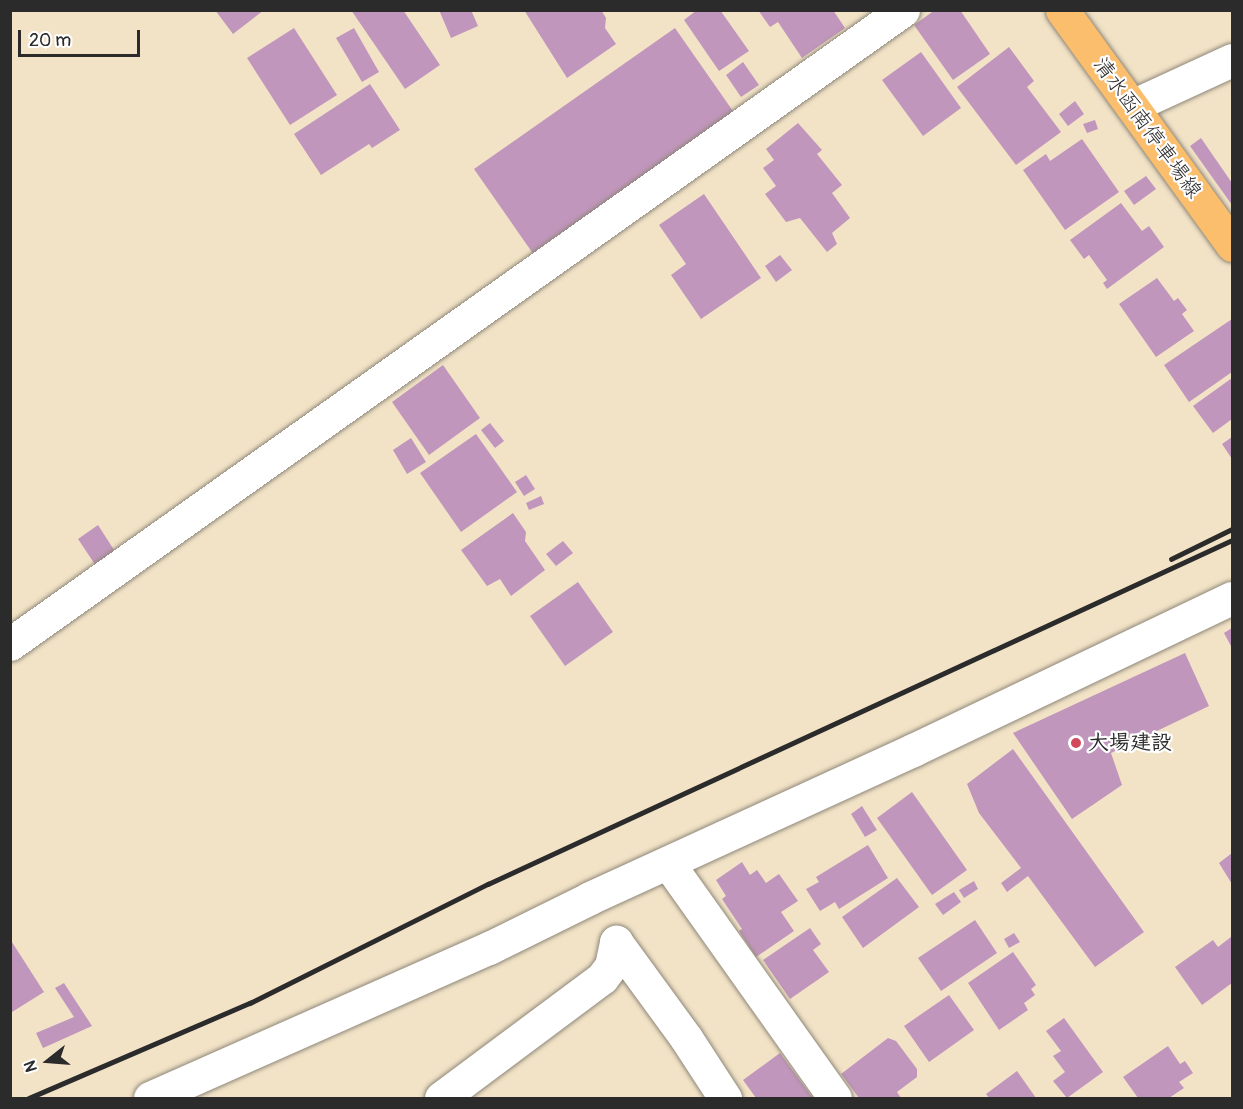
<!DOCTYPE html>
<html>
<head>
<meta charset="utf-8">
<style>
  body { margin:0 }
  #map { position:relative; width:1243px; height:1109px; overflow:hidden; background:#f2e3c7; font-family:Pangolin,"Klee One",sans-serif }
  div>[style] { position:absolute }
  .building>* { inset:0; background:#c196bc }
  .roads { filter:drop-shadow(0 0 2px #8e8779) drop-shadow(0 0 2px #8e8779) }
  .minor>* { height:33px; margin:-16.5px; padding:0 16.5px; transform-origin:16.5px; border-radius:16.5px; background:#fff }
  .major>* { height:33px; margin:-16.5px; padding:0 16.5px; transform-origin:16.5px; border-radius:16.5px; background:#fabe6d }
  .rail>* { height:4.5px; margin:-2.25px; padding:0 2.25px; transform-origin:2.25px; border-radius:2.25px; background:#2b2b2b }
  .dots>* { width:16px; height:16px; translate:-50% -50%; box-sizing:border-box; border:3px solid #fff; border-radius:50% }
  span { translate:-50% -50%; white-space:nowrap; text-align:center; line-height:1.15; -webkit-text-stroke:4.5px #fff; paint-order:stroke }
  .street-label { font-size:21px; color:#2b2b2b }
  .poi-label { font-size:21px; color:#2b2b2b; font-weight:700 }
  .left { translate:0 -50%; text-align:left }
  .frame { position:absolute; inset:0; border:12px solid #2b2b2b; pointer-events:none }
  .north { position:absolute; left:18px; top:1031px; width:60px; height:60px; -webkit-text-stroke:4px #fff; paint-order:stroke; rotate:253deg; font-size:16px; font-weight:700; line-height:24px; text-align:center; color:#2b2b2b }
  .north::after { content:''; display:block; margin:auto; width:21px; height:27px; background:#2b2b2b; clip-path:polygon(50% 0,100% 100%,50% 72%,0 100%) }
  .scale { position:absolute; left:18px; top:30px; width:122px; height:27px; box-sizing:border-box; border:3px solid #2b2b2b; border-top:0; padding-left:8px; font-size:18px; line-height:21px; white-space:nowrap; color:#2b2b2b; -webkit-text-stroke:4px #fff; paint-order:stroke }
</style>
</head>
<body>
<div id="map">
  <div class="building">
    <div style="clip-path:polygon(215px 10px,264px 10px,233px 34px)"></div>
    <div style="clip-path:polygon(351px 10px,403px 10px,440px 65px,405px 89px)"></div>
    <div style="clip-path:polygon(439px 10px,471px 10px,478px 26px,451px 38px)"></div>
    <div style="clip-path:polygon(524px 10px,601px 10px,606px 18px,605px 28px,616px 44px,567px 78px)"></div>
    <div style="clip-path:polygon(697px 10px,720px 10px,749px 51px,719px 71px,684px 20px)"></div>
    <div style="clip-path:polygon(758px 10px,833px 10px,845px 28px,802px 58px,778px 22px,770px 27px)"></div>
    <div style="clip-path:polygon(935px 10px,960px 10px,990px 54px,953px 80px,914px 25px)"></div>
    <div style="clip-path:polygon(294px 28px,337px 95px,290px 125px,247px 58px)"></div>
    <div style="clip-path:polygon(354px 28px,379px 72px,362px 82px,336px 38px)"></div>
    <div style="clip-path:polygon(675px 28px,735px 114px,534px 255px,474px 169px)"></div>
    <div style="clip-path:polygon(1009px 47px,1034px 81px,1027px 87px,1061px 132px,1016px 165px,957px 87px)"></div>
    <div style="clip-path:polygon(921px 52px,961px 108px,923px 136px,882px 80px)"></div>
    <div style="clip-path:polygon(743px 62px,759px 85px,741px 97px,726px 75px)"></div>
    <div style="clip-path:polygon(370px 84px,400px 130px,372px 148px,369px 144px,321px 175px,294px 134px)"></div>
    <div style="clip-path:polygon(1075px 101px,1084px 114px,1068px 126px,1059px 114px)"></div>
    <div style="clip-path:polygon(1095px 120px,1098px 129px,1087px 133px,1083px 124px)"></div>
    <div style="clip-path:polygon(798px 123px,822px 150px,817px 154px,842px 185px,832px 193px,850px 218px,832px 233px,837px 244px,827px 252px,800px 218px,786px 222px,765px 194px,776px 186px,763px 168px,774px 160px,766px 149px)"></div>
    <div style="clip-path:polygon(1201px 138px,1232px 183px,1232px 205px,1190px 146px)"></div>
    <div style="clip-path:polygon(1082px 139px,1119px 192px,1065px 230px,1023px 170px,1046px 154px,1050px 161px)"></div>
    <div style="clip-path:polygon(1146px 176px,1156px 189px,1134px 205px,1124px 191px)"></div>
    <div style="clip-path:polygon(704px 194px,761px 278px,701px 319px,671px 275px,686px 264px,659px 225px)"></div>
    <div style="clip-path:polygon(1121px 203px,1142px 231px,1149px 226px,1164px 247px,1107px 289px,1103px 283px,1107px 280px,1089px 255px,1084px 259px,1070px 240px)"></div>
    <div style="clip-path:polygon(780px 255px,792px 270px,776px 282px,765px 266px)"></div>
    <div style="clip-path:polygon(1157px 278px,1174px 301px,1178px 298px,1187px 310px,1182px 314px,1194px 331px,1156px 357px,1119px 304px)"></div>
    <div style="clip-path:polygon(1232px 319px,1232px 372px,1189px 402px,1164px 365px)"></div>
    <div style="clip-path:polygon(443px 365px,480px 418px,429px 455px,392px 402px)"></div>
    <div style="clip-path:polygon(1232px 378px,1232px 419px,1213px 433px,1193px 406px)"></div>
    <div style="clip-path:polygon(490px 423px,504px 441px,495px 448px,481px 430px)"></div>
    <div style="clip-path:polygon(476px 434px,517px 492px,461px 532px,420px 473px)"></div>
    <div style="clip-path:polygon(1232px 437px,1232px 459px,1222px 444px)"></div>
    <div style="clip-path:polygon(411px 438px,426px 462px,407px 474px,393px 450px)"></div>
    <div style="clip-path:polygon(526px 475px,535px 489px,524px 496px,515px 482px)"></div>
    <div style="clip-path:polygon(541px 496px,544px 504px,529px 510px,526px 503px)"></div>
    <div style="clip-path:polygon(513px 513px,526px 532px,525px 541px,545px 570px,511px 596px,500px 579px,487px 586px,461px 550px)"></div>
    <div style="clip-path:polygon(98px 525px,116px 553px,96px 566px,78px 539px)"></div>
    <div style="clip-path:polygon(563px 541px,573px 553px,556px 566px,546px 554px)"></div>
    <div style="clip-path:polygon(578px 582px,613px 632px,565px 666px,530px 616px)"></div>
    <div style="clip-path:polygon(1232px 628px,1232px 648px,1224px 633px)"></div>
    <div style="clip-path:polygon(1185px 653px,1209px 706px,1111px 753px,1122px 785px,1072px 819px,1013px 733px)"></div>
    <div style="clip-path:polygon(1013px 749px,1144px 932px,1095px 967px,1028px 876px,1007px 892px,1001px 883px,1021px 868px,979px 813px,967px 784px)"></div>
    <div style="clip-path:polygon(912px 792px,967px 870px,932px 895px,877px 818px)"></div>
    <div style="clip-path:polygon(862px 806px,877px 830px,865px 837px,851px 814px)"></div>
    <div style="clip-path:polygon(868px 845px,888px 878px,839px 909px,835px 902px,820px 911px,806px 889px,819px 882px,816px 877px)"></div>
    <div style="clip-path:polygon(1232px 853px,1232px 884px,1219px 863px)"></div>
    <div style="clip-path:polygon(742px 862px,750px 875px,757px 870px,766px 883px,779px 874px,798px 901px,781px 912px,794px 931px,756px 957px,739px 931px,742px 929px,722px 899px,726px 896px,716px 880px)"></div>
    <div style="clip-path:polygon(897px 878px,919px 907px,863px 948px,842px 917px)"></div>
    <div style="clip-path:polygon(974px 881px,978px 889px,964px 898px,959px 890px)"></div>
    <div style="clip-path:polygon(954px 892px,961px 902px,943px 915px,935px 904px)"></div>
    <div style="clip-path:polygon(975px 920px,997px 953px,941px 991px,918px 958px)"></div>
    <div style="clip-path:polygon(810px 928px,821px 944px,813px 950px,829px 972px,790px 999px,763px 960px)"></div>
    <div style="clip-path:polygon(1014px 933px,1020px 942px,1009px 948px,1004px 939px)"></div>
    <div style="clip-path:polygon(1231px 937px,1232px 983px,1202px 1005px,1175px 967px,1213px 940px,1218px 947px)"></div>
    <div style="clip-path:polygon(10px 939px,44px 992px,12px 1012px,10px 1009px)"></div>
    <div style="clip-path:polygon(1013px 952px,1036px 985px,1031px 989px,1035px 995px,1024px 1003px,1028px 1010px,999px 1030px,968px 983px)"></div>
    <div style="clip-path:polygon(64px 983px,92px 1026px,43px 1048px,36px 1033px,74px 1017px,55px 988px)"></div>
    <div style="clip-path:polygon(949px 995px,974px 1030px,929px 1062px,904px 1026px)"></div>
    <div style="clip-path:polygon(1064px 1018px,1103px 1072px,1067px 1098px,1053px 1081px,1065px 1072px,1053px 1056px,1061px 1051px,1046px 1031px)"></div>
    <div style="clip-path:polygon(888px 1038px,896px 1041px,917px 1069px,917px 1077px,897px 1092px,901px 1098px,859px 1098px,841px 1074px)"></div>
    <div style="clip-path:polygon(1168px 1046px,1180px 1064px,1185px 1061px,1193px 1073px,1179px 1082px,1184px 1088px,1169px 1098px,1138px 1098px,1123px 1077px)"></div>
    <div style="clip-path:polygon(780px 1053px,813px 1098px,756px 1098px,743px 1080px)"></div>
    <div style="clip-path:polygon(1017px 1071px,1036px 1098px,989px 1098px,986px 1094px)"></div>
  </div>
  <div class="roads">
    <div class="minor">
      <div style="left:1132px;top:106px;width:110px;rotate:-24.7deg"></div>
      <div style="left:10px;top:644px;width:1095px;rotate:-35.37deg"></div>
      <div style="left:668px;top:863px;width:288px;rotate:54.6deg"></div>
      <div style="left:150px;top:1098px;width:371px;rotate:-23.9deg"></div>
      <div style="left:489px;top:948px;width:113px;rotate:-26.3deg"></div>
      <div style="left:590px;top:898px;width:355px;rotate:-24.6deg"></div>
      <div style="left:913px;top:750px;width:353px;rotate:-25.5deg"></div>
      <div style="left:441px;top:1098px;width:201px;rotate:-36.7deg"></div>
      <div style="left:602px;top:978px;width:15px;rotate:-53deg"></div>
      <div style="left:611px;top:966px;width:25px;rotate:-78deg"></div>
      <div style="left:616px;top:942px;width:119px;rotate:53.9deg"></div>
      <div style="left:686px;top:1038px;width:72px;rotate:57deg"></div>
    </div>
    <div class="major">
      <div style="left:1062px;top:10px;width:290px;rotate:54.1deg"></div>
    </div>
  </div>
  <div class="rail">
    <div style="left:1171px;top:559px;width:68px;rotate:-26.2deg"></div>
    <div style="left:29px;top:1098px;width:241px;rotate:-23.3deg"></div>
    <div style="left:250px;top:1003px;width:266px;rotate:-26.6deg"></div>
    <div style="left:488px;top:884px;width:820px;rotate:-24.81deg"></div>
  </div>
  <div class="dots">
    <div style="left:1076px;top:743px;background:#d1495b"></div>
  </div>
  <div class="street-label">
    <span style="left:1147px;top:128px;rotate:54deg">清水函南停車場線</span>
  </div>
  <div class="poi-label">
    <span class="left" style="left:1088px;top:743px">大場建設</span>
  </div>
  <div class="frame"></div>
  <div class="north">N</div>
  <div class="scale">20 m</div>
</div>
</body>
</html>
